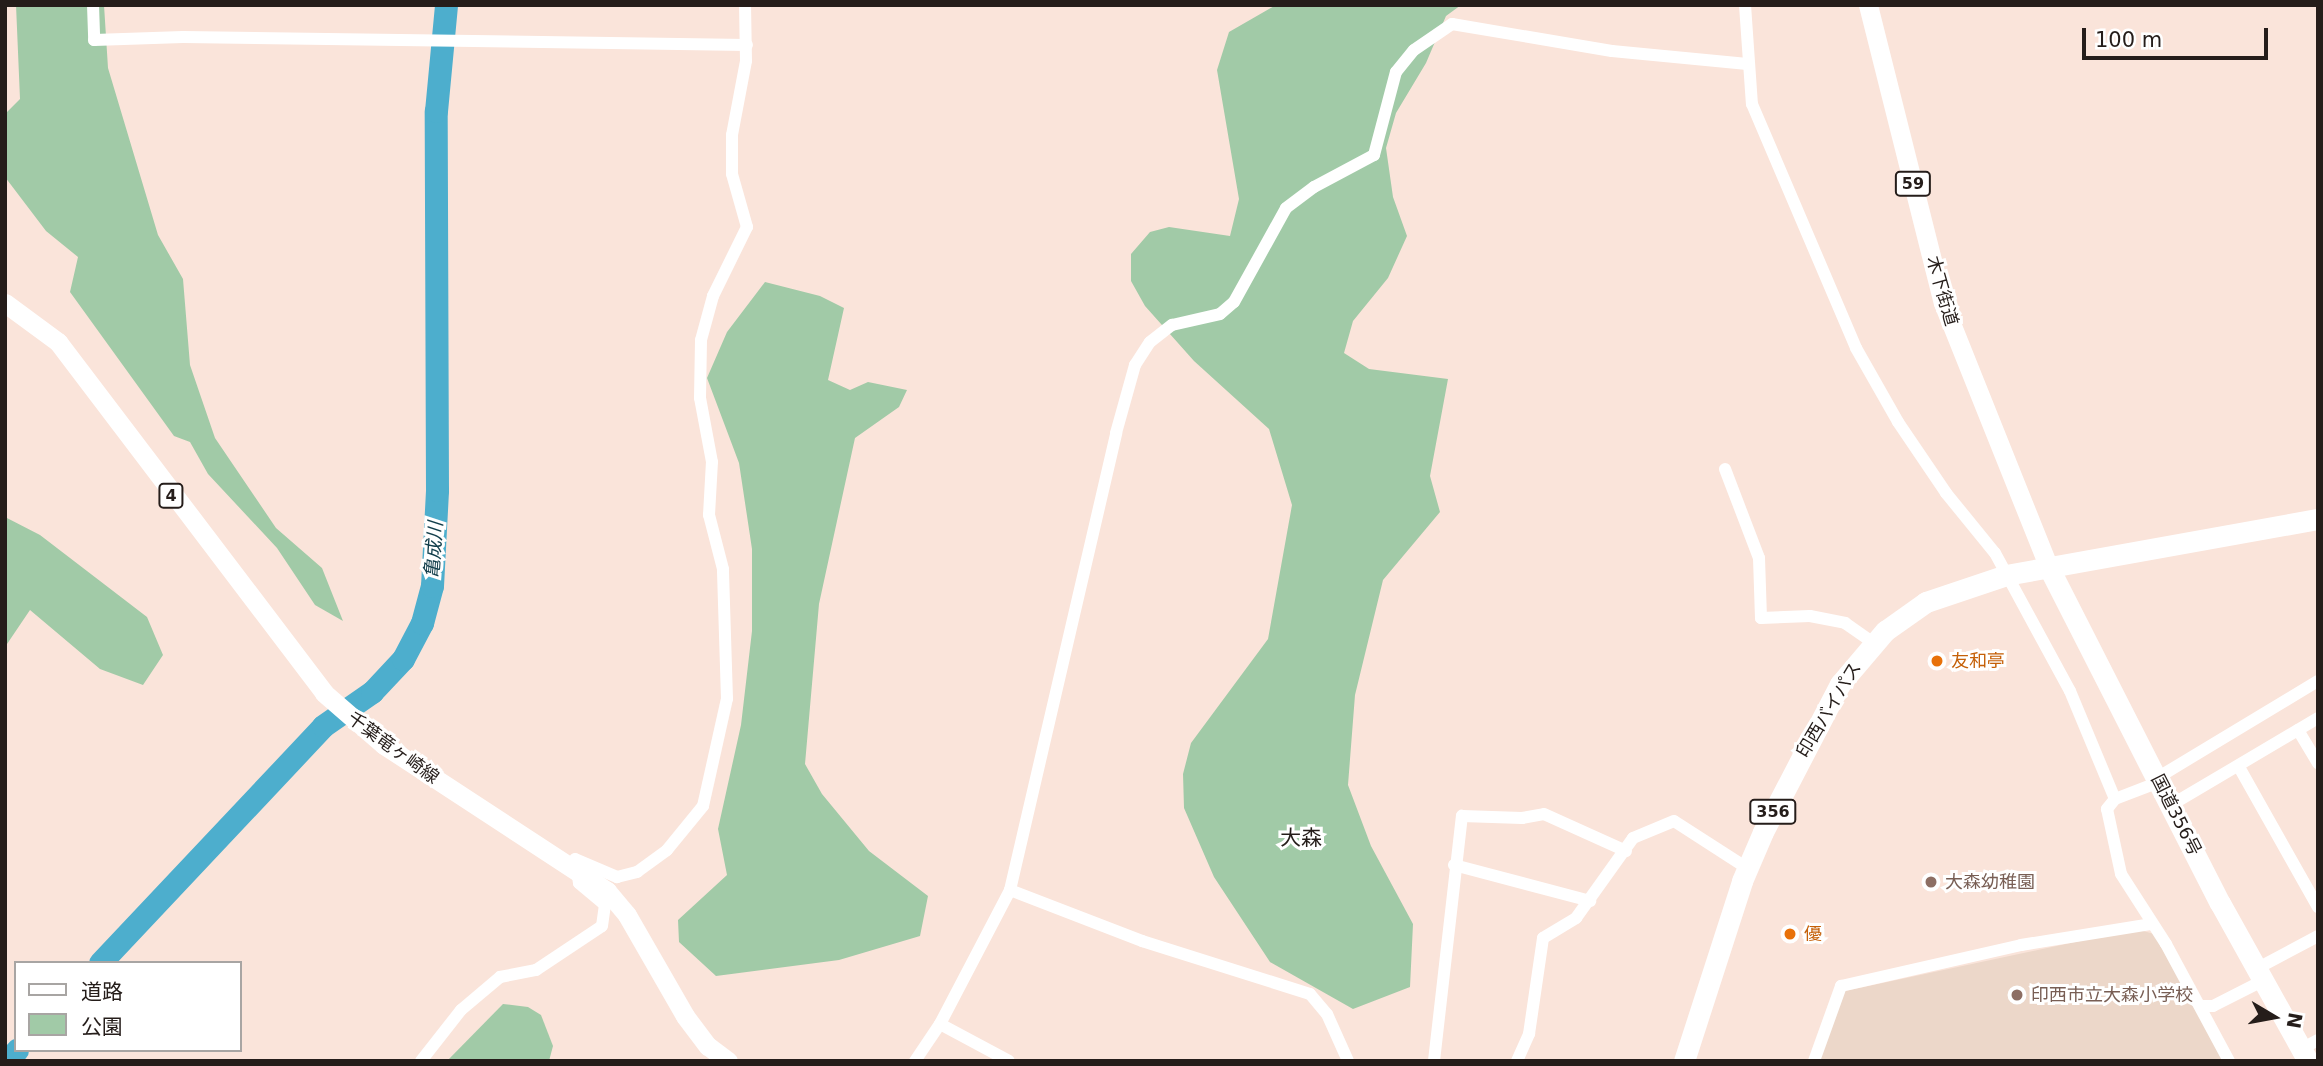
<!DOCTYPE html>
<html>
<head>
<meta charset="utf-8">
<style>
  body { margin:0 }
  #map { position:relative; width:2323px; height:1066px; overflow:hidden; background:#fae4da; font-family:"DejaVu Sans","Noto Sans JP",sans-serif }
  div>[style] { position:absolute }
  .education>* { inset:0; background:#ecd7c9 }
  .green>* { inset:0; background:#a1caa7 }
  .river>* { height:23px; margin:-11.5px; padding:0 11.5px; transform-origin:11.5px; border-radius:11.5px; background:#4daecd }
  .street>* { height:12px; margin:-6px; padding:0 6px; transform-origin:6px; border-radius:6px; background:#fff }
  .primary>* { height:19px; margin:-9.5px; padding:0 9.5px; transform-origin:9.5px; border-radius:9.5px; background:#fff }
  .highway>* { height:21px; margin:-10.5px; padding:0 10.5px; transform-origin:10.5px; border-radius:10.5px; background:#fff }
  .dots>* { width:19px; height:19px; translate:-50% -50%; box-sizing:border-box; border:4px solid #fff; border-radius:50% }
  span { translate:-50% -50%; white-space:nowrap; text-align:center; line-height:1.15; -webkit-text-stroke:6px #fff; paint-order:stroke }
  .shield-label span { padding:2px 5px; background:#fff; border:2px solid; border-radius:5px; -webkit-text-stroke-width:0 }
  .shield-label { font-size:16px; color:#251d1a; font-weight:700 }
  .street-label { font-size:18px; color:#251d1a }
  .food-label { font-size:18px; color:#c56008 }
  .left { translate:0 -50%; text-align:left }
  .education-label { font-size:18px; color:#785e54 }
  .water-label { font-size:19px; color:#123e4b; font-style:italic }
  .quarter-label { font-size:21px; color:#251d1a }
  .frame { position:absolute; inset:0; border:7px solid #251d1a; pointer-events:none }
  .legend { position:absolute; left:14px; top:961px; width:228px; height:91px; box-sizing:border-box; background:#fff; border:2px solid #a8a5a3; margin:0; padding:9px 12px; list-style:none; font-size:21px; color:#251d1a }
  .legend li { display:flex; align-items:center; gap:14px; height:35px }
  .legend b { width:35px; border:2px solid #a8a5a3 }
  .north { position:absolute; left:2239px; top:982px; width:70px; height:70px; -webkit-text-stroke:5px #fff; paint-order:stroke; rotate:100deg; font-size:19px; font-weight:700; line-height:28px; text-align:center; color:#251d1a }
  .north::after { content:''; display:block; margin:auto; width:24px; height:32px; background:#251d1a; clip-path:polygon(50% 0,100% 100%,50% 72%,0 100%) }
  .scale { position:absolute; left:2082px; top:28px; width:186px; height:32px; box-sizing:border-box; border:4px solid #251d1a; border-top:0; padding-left:9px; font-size:21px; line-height:24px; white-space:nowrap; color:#251d1a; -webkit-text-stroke:5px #fff; paint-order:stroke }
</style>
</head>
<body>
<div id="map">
  <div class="education">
    <div style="clip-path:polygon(2136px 929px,2154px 934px,2225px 1061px,1819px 1061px,1845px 991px)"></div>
  </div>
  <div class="green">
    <div style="clip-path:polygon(16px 5px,104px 5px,108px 68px,158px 235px,183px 279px,190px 365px,215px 438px,276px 528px,322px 568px,343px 621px,315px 605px,277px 548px,208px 474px,190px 442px,174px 436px,70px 292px,78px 257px,46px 231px,5px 177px,5px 114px,20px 99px)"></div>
    <div style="clip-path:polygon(1276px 5px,1461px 5px,1446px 16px,1426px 63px,1396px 113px,1386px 148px,1393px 197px,1407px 236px,1388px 278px,1353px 321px,1344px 353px,1369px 369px,1448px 379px,1430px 476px,1440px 512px,1383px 580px,1355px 695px,1348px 785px,1371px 846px,1413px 924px,1410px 987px,1353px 1009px,1270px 962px,1214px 877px,1184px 808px,1183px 774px,1191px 743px,1268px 639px,1292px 505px,1269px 429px,1194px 361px,1145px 306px,1131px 281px,1131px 254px,1150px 232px,1169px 227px,1230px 236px,1239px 199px,1217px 70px,1229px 32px)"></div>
    <div style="clip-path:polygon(765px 282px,820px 296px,844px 308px,828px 380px,850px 390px,868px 382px,907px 390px,899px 407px,855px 438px,819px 604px,805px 764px,822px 794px,869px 851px,928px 896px,920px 936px,839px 960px,716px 976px,679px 942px,678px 920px,727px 875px,718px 829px,741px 725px,752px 631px,752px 549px,739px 463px,707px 378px,727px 332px)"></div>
    <div style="clip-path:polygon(5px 517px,40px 535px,147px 617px,163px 655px,143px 685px,100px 669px,30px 610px,5px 647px)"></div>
    <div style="clip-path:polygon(503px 1004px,528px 1007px,541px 1015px,553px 1046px,549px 1061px,447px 1061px)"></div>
  </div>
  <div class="river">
    <div style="left:100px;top:963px;width:325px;rotate:-46.7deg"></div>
    <div style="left:323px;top:726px;width:60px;rotate:-34.8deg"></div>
    <div style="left:372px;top:692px;width:45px;rotate:-46.8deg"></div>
    <div style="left:403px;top:659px;width:41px;rotate:-62.2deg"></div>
    <div style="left:422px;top:623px;width:38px;rotate:-75deg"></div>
    <div style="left:432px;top:586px;width:96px;rotate:-87deg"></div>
    <div style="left:437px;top:490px;width:379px;rotate:-90.2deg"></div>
    <div style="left:436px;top:111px;width:106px;rotate:-84.6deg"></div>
    <div style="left:7px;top:1061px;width:15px;rotate:-48deg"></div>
  </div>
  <div class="street">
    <div style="left:93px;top:5px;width:35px;rotate:88deg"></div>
    <div style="left:94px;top:40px;width:89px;rotate:-1.9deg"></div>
    <div style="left:183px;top:37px;width:564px;rotate:0.81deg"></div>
    <div style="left:1745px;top:5px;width:99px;rotate:86deg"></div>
    <div style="left:1752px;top:104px;width:265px;rotate:66.9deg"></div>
    <div style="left:1856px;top:348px;width:85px;rotate:60.4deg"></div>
    <div style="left:1898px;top:422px;width:86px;rotate:55.9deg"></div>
    <div style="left:1946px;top:493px;width:77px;rotate:50.8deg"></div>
    <div style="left:1995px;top:553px;width:157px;rotate:61.5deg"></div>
    <div style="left:2070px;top:691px;width:117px;rotate:67.4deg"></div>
    <div style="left:2115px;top:799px;width:13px;rotate:129deg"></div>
    <div style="left:2107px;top:809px;width:66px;rotate:77.8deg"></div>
    <div style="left:2121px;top:874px;width:83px;rotate:57.3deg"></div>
    <div style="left:2166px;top:944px;width:133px;rotate:61.7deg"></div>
    <div style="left:1725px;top:469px;width:95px;rotate:69.1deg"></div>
    <div style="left:1759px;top:558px;width:60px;rotate:88.1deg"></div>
    <div style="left:1761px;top:618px;width:49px;rotate:-2.3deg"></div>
    <div style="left:1810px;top:616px;width:36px;rotate:11deg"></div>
    <div style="left:1845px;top:623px;width:33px;rotate:35deg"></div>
    <div style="left:2298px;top:730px;width:39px;rotate:59deg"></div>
    <div style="left:2239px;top:767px;width:161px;rotate:60.6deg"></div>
    <div style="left:2157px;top:778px;width:188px;rotate:-31.1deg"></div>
    <div style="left:2115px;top:799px;width:47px;rotate:-21.1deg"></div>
    <div style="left:2171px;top:805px;width:171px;rotate:-30.6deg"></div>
    <div style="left:1454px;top:865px;width:141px;rotate:14.8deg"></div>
    <div style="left:1010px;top:890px;width:142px;rotate:21.1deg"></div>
    <div style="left:1142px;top:941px;width:176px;rotate:17.5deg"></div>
    <div style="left:1310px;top:994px;width:26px;rotate:50deg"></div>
    <div style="left:1327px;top:1014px;width:51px;rotate:65.9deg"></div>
    <div style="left:2256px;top:969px;width:70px;rotate:-28deg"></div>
    <div style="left:2201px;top:1006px;width:12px"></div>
    <div style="left:2213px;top:1006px;width:55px;rotate:-27deg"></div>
    <div style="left:940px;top:1024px;width:78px;rotate:28.2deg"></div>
    <div style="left:2301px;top:1049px;width:19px;rotate:-28deg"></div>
    <div style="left:421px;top:1061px;width:65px;rotate:-51.9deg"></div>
    <div style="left:461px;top:1010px;width:51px;rotate:-40.2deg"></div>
    <div style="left:500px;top:977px;width:37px;rotate:-11deg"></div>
    <div style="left:536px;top:970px;width:79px;rotate:-33.7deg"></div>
    <div style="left:602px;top:926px;width:21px;rotate:-82deg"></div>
    <div style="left:605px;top:905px;width:34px;rotate:-140deg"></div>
    <div style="left:579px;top:883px;width:24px;rotate:-99deg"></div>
    <div style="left:575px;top:859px;width:46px;rotate:23.2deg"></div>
    <div style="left:617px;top:877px;width:21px;rotate:-14deg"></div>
    <div style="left:637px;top:872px;width:37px;rotate:-36deg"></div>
    <div style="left:667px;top:850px;width:57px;rotate:-50.7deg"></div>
    <div style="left:703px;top:806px;width:110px;rotate:-77.4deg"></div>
    <div style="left:727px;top:699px;width:130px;rotate:-91.8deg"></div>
    <div style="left:723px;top:569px;width:56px;rotate:-104.5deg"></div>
    <div style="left:709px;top:515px;width:53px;rotate:-86.8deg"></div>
    <div style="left:712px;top:462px;width:65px;rotate:-100.6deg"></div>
    <div style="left:700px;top:398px;width:58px;rotate:-89deg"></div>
    <div style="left:701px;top:340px;width:46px;rotate:-74.7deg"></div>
    <div style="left:713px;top:296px;width:77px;rotate:-63.8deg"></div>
    <div style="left:747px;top:227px;width:55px;rotate:-105.8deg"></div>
    <div style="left:732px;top:174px;width:39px;rotate:-90deg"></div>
    <div style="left:732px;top:135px;width:75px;rotate:-79.3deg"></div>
    <div style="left:746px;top:61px;width:56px;rotate:-91deg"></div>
    <div style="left:915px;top:1061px;width:45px;rotate:-56deg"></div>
    <div style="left:940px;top:1024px;width:151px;rotate:-62.4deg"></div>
    <div style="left:1010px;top:890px;width:469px;rotate:-76.9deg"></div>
    <div style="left:1116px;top:433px;width:71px;rotate:-74.4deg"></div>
    <div style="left:1135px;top:365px;width:27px;rotate:-57deg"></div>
    <div style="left:1150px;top:342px;width:28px;rotate:-38deg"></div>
    <div style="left:1172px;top:325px;width:49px;rotate:-12.9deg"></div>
    <div style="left:1220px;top:314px;width:18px;rotate:-41deg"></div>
    <div style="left:1234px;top:302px;width:107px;rotate:-61deg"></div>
    <div style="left:1286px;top:208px;width:35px;rotate:-37deg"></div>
    <div style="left:1314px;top:187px;width:68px;rotate:-28.1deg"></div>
    <div style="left:1374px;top:155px;width:86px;rotate:-75.2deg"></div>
    <div style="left:1396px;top:72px;width:28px;rotate:-51deg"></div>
    <div style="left:1414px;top:50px;width:46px;rotate:-34.4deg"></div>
    <div style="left:1452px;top:24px;width:162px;rotate:9.6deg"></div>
    <div style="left:1612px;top:51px;width:136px;rotate:5.5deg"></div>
    <div style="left:1434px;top:1061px;width:247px;rotate:-83.5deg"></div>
    <div style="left:1462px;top:816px;width:60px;rotate:1.9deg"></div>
    <div style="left:1522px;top:818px;width:22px;rotate:-10deg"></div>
    <div style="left:1544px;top:814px;width:90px;rotate:24.3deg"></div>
    <div style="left:1517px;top:1061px;width:30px;rotate:-66deg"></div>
    <div style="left:1529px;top:1034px;width:97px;rotate:-81.7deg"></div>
    <div style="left:1543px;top:938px;width:39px;rotate:-31deg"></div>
    <div style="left:1576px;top:918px;width:98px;rotate:-54.5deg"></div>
    <div style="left:1633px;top:838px;width:44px;rotate:-22.5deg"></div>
    <div style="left:1674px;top:821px;width:87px;rotate:32.8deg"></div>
    <div style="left:1814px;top:1061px;width:80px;rotate:-70.2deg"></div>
    <div style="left:1841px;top:986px;width:185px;rotate:-12.8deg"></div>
    <div style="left:2021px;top:945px;width:131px;rotate:-9.2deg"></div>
  </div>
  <div class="primary">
    <div style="left:1868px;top:5px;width:307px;rotate:75.9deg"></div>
    <div style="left:1943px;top:303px;width:283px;rotate:68.2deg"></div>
    <div style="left:5px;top:303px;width:66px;rotate:36.3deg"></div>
    <div style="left:58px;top:342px;width:440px;rotate:52.8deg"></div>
    <div style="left:324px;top:693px;width:79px;rotate:40.9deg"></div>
    <div style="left:384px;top:745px;width:267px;rotate:33.2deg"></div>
    <div style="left:607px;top:891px;width:31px;rotate:50deg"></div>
    <div style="left:627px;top:915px;width:116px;rotate:60.1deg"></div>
    <div style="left:685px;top:1016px;width:38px;rotate:53deg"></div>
    <div style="left:708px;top:1046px;width:25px;rotate:37deg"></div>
  </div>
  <div class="highway">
    <div style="left:2048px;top:566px;width:378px;rotate:63deg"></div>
    <div style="left:2220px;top:903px;width:181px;rotate:60.9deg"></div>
    <div style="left:1684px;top:1061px;width:189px;rotate:-72.1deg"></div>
    <div style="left:1742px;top:881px;width:53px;rotate:-66.8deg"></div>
    <div style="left:1763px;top:832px;width:167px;rotate:-62.5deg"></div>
    <div style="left:1840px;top:684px;width:70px;rotate:-49.7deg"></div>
    <div style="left:1885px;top:631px;width:50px;rotate:-35.3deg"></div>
    <div style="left:1926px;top:602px;width:84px;rotate:-18.6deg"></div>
    <div style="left:2006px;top:575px;width:317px;rotate:-10.2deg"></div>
  </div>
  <div class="dots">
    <div style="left:1937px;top:661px;background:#e8710a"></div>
    <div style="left:1931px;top:882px;background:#8d6e63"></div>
    <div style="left:1790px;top:934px;background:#e8710a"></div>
    <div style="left:2017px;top:995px;background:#8d6e63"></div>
  </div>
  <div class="shield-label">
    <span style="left:1913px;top:184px">59</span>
    <span style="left:171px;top:496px">4</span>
    <span style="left:1773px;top:812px">356</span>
  </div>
  <div class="street-label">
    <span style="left:1942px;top:291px;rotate:74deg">木下街道</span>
    <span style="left:1829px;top:710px;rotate:-59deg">印西バイパス</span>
    <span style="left:393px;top:748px;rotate:36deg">千葉竜ヶ崎線</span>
    <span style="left:2176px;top:815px;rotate:63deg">国道356号</span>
  </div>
  <div class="food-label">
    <span class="left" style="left:1951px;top:661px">友和亭</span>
    <span class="left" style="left:1804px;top:934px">優</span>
  </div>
  <div class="education-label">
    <span class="left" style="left:1945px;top:882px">大森幼稚園</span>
    <span class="left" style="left:2031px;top:995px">印西市立大森小学校</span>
  </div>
  <div class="water-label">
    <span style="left:434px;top:550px;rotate:-86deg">亀成川</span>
  </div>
  <div class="quarter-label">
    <span style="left:1301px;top:838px">大森</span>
  </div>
  <div class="frame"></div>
  <ul class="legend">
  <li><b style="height:9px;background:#fff"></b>道路</li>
  <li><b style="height:19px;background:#a1caa7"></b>公園</li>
  </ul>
  <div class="north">N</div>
  <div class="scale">100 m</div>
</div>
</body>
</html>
